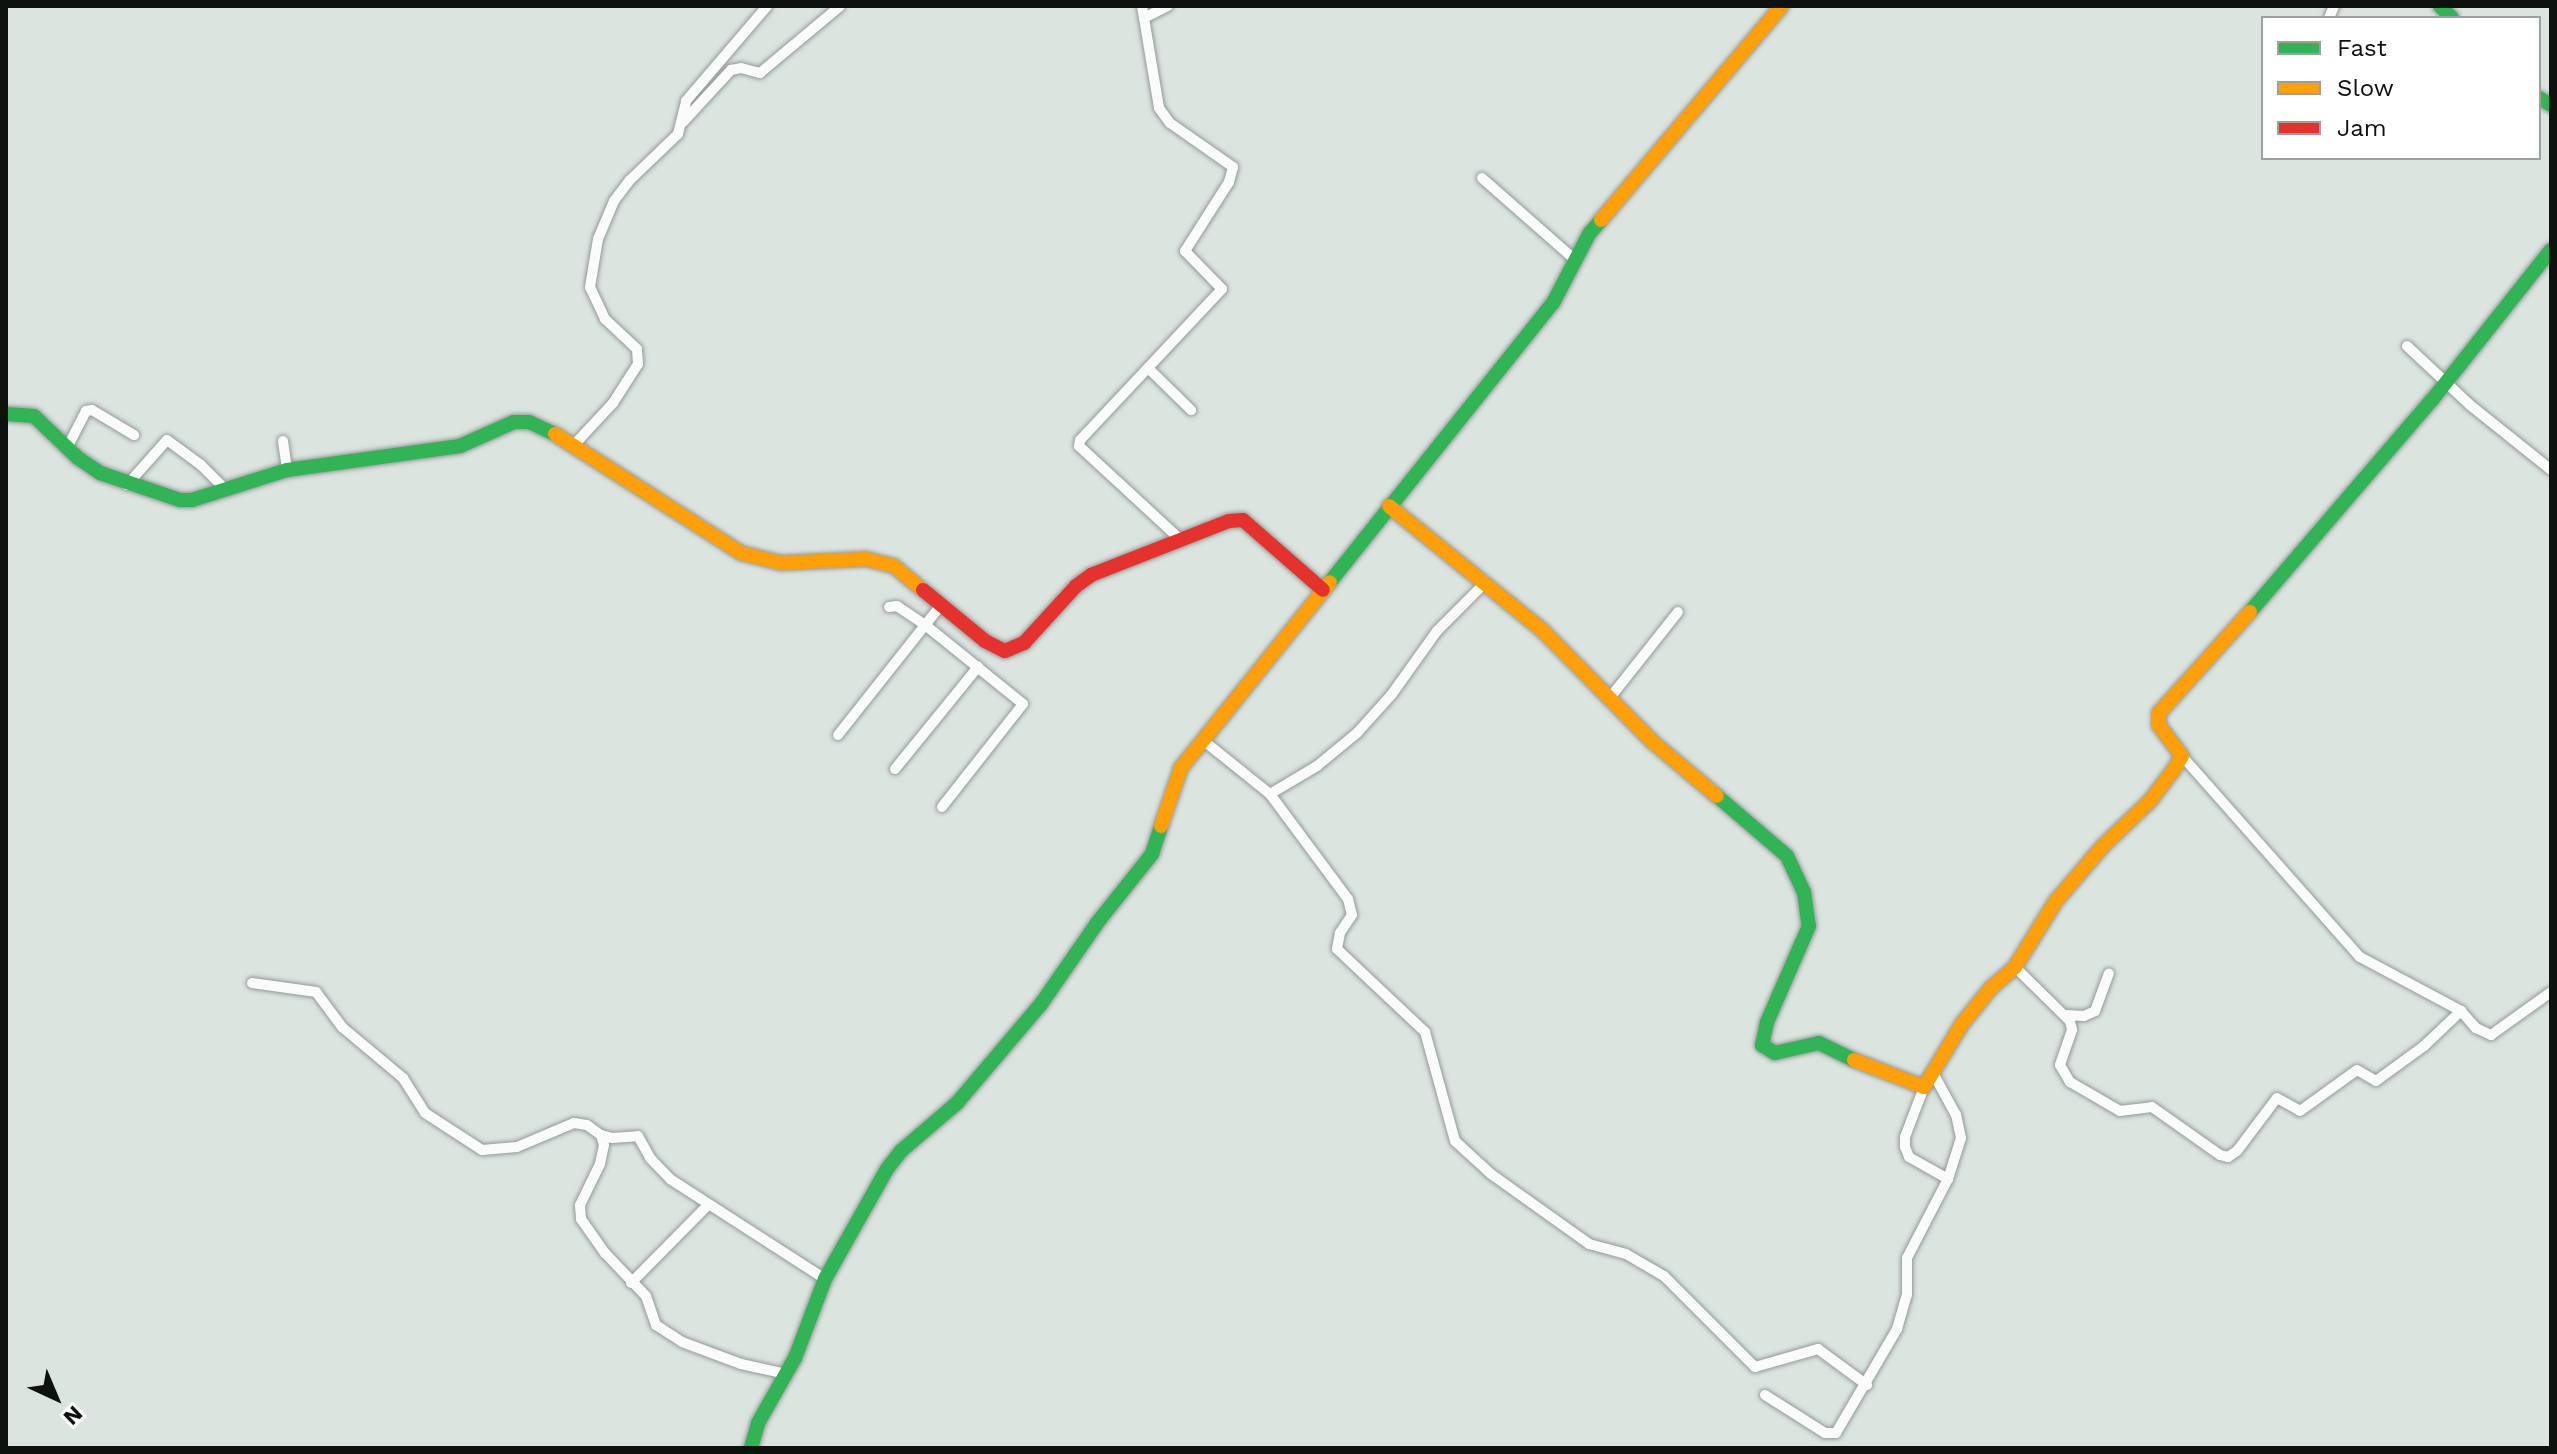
<!DOCTYPE html>
<html>
<head>
<meta charset="utf-8">
<style>
  body { margin:0 }
  #map { position:relative; width:2557px; height:1454px; overflow:hidden; background:#dce4e0; font-family:"Work Sans",sans-serif }
  div>[style] { position:absolute }
  .roads { filter:drop-shadow(0 0 2px #949a97) drop-shadow(0 0 2px #949a97) }
  .street>* { height:10px; margin:-5px; padding:0 5px; transform-origin:5px; border-radius:5px; background:#fafbfa }
  .fast>* { height:14px; margin:-7px; padding:0 7px; transform-origin:7px; border-radius:7px; background:#30b455 }
  .slow>* { height:14px; margin:-7px; padding:0 7px; transform-origin:7px; border-radius:7px; background:#ff9f0a }
  .jam>* { height:14px; margin:-7px; padding:0 7px; transform-origin:7px; border-radius:7px; background:#e5322d }
  span { translate:-50% -50%; white-space:nowrap; text-align:center; line-height:1.15; -webkit-text-stroke:8px #fff; paint-order:stroke }
  .frame { position:absolute; inset:0; border:8px solid #0d120f; pointer-events:none }
  .legend { position:absolute; left:2261px; top:16px; width:280px; height:144px; box-sizing:border-box; background:#fff; border:2px solid #9ea09f; margin:0; padding:10px 14px; list-style:none; font-size:24px; color:#0d120f }
  .legend li { display:flex; align-items:center; gap:16px; height:40px }
  .legend b { width:40px; border:2px solid #9ea09f }
  .north { position:absolute; left:16px; top:1358px; width:80px; height:80px; -webkit-text-stroke:6px #fff; paint-order:stroke; rotate:136deg; font-size:22px; font-weight:700; line-height:32px; text-align:center; color:#0d120f }
  .north::after { content:''; display:block; margin:auto; width:28px; height:36px; background:#0d120f; clip-path:polygon(50% 0,100% 100%,50% 72%,0 100%) }
</style>
</head>
<body>
<div id="map">
  <div class="roads">
    <div class="street">
      <div style="left:1142px;top:6px;width:103px;rotate:80.5deg"></div>
      <div style="left:1159px;top:108px;width:19px;rotate:54deg"></div>
      <div style="left:1170px;top:123px;width:77px;rotate:34.9deg"></div>
      <div style="left:1233px;top:167px;width:16px;rotate:105deg"></div>
      <div style="left:1229px;top:182px;width:82px;rotate:122.5deg"></div>
      <div style="left:1185px;top:251px;width:53px;rotate:45.8deg"></div>
      <div style="left:1222px;top:289px;width:207px;rotate:133.2deg"></div>
      <div style="left:1080px;top:440px;width:6px;rotate:99deg"></div>
      <div style="left:1079px;top:446px;width:139px;rotate:42.7deg"></div>
      <div style="left:1144px;top:18px;width:27px;rotate:-27deg"></div>
      <div style="left:2329px;top:18px;width:13px;rotate:-67deg"></div>
      <div style="left:683px;top:122px;width:71px;rotate:-47.3deg"></div>
      <div style="left:731px;top:70px;width:10px;rotate:-11deg"></div>
      <div style="left:741px;top:68px;width:20px;rotate:15deg"></div>
      <div style="left:760px;top:73px;width:104px;rotate:-39.9deg"></div>
      <div style="left:1482px;top:178px;width:121px;rotate:41.3deg"></div>
      <div style="left:2407px;top:346px;width:86px;rotate:43.1deg"></div>
      <div style="left:2470px;top:405px;width:104px;rotate:38.7deg"></div>
      <div style="left:1149px;top:369px;width:59px;rotate:44.3deg"></div>
      <div style="left:283px;top:441px;width:29px;rotate:82deg"></div>
      <div style="left:573px;top:446px;width:59px;rotate:-47.1deg"></div>
      <div style="left:613px;top:403px;width:46px;rotate:-57.3deg"></div>
      <div style="left:638px;top:364px;width:15px;rotate:-94deg"></div>
      <div style="left:637px;top:349px;width:44px;rotate:-136.8deg"></div>
      <div style="left:605px;top:319px;width:35px;rotate:-115deg"></div>
      <div style="left:590px;top:287px;width:49px;rotate:-80.5deg"></div>
      <div style="left:598px;top:239px;width:41px;rotate:-67.2deg"></div>
      <div style="left:614px;top:201px;width:26px;rotate:-53deg"></div>
      <div style="left:630px;top:180px;width:66px;rotate:-43.8deg"></div>
      <div style="left:678px;top:134px;width:34px;rotate:-76deg"></div>
      <div style="left:686px;top:101px;width:125px;rotate:-49.5deg"></div>
      <div style="left:67px;top:448px;width:42px;rotate:-62.8deg"></div>
      <div style="left:86px;top:411px;width:6px;rotate:-9deg"></div>
      <div style="left:92px;top:410px;width:49px;rotate:30.8deg"></div>
      <div style="left:127px;top:485px;width:60px;rotate:-48.4deg"></div>
      <div style="left:167px;top:440px;width:42px;rotate:36.3deg"></div>
      <div style="left:201px;top:465px;width:35px;rotate:45deg"></div>
      <div style="left:889px;top:607px;width:8px;rotate:-7deg"></div>
      <div style="left:897px;top:606px;width:32px;rotate:34deg"></div>
      <div style="left:924px;top:624px;width:127px;rotate:38.9deg"></div>
      <div style="left:1023px;top:704px;width:131px;rotate:128.2deg"></div>
      <div style="left:1609px;top:699px;width:111px;rotate:-51.6deg"></div>
      <div style="left:838px;top:735px;width:166px;rotate:-51.6deg"></div>
      <div style="left:1204px;top:741px;width:85px;rotate:38.8deg"></div>
      <div style="left:1270px;top:794px;width:131px;rotate:53.4deg"></div>
      <div style="left:1348px;top:899px;width:16px;rotate:76deg"></div>
      <div style="left:1352px;top:915px;width:22px;rotate:124deg"></div>
      <div style="left:1340px;top:933px;width:16px;rotate:101deg"></div>
      <div style="left:1337px;top:949px;width:121px;rotate:43.3deg"></div>
      <div style="left:1425px;top:1032px;width:113px;rotate:74.6deg"></div>
      <div style="left:1455px;top:1141px;width:49px;rotate:42.5deg"></div>
      <div style="left:1491px;top:1174px;width:120px;rotate:35.5deg"></div>
      <div style="left:1589px;top:1244px;width:38px;rotate:15deg"></div>
      <div style="left:1626px;top:1254px;width:44px;rotate:30.1deg"></div>
      <div style="left:1664px;top:1276px;width:129px;rotate:45deg"></div>
      <div style="left:1755px;top:1367px;width:66px;rotate:-15.9deg"></div>
      <div style="left:1818px;top:1349px;width:61px;rotate:36.3deg"></div>
      <div style="left:2182px;top:756px;width:268px;rotate:48.5deg"></div>
      <div style="left:2360px;top:957px;width:115px;rotate:28.1deg"></div>
      <div style="left:895px;top:769px;width:132px;rotate:-50.9deg"></div>
      <div style="left:1270px;top:794px;width:55px;rotate:-30.8deg"></div>
      <div style="left:1317px;top:766px;width:52px;rotate:-39.5deg"></div>
      <div style="left:1357px;top:733px;width:52px;rotate:-48.1deg"></div>
      <div style="left:1392px;top:694px;width:77px;rotate:-54.5deg"></div>
      <div style="left:1437px;top:631px;width:66px;rotate:-45deg"></div>
      <div style="left:2015px;top:967px;width:77px;rotate:44.5deg"></div>
      <div style="left:2070px;top:1021px;width:9px;rotate:77deg"></div>
      <div style="left:2072px;top:1030px;width:37px;rotate:109deg"></div>
      <div style="left:2060px;top:1065px;width:20px;rotate:60deg"></div>
      <div style="left:2070px;top:1082px;width:58px;rotate:30.1deg"></div>
      <div style="left:2120px;top:1111px;width:32px;rotate:-7deg"></div>
      <div style="left:2152px;top:1107px;width:83px;rotate:35.2deg"></div>
      <div style="left:2220px;top:1155px;width:8px;rotate:14deg"></div>
      <div style="left:2228px;top:1157px;width:11px;rotate:-34deg"></div>
      <div style="left:2237px;top:1151px;width:66px;rotate:-53deg"></div>
      <div style="left:2277px;top:1098px;width:26px;rotate:29deg"></div>
      <div style="left:2300px;top:1111px;width:70px;rotate:-35.7deg"></div>
      <div style="left:2357px;top:1070px;width:22px;rotate:30deg"></div>
      <div style="left:2376px;top:1081px;width:59px;rotate:-36.1deg"></div>
      <div style="left:2424px;top:1046px;width:51px;rotate:-43.4deg"></div>
      <div style="left:2461px;top:1011px;width:23px;rotate:49deg"></div>
      <div style="left:2476px;top:1028px;width:17px;rotate:25deg"></div>
      <div style="left:2491px;top:1035px;width:74px;rotate:-35.6deg"></div>
      <div style="left:252px;top:983px;width:65px;rotate:8deg"></div>
      <div style="left:316px;top:992px;width:44px;rotate:53.4deg"></div>
      <div style="left:342px;top:1027px;width:80px;rotate:39.9deg"></div>
      <div style="left:403px;top:1078px;width:41px;rotate:57.8deg"></div>
      <div style="left:425px;top:1113px;width:68px;rotate:33deg"></div>
      <div style="left:482px;top:1150px;width:35px;rotate:-5deg"></div>
      <div style="left:517px;top:1147px;width:62px;rotate:-22.8deg"></div>
      <div style="left:574px;top:1123px;width:13px;rotate:9deg"></div>
      <div style="left:587px;top:1125px;width:17px;rotate:36deg"></div>
      <div style="left:601px;top:1135px;width:10px;rotate:73deg"></div>
      <div style="left:604px;top:1145px;width:19px;rotate:102deg"></div>
      <div style="left:600px;top:1164px;width:46px;rotate:116deg"></div>
      <div style="left:580px;top:1205px;width:14px;rotate:86deg"></div>
      <div style="left:581px;top:1219px;width:42px;rotate:54.8deg"></div>
      <div style="left:605px;top:1253px;width:59px;rotate:46.4deg"></div>
      <div style="left:646px;top:1296px;width:31px;rotate:71deg"></div>
      <div style="left:656px;top:1325px;width:31px;rotate:33deg"></div>
      <div style="left:682px;top:1342px;width:63px;rotate:20.4deg"></div>
      <div style="left:741px;top:1364px;width:47px;rotate:12.3deg"></div>
      <div style="left:2066px;top:1015px;width:18px;rotate:3deg"></div>
      <div style="left:2084px;top:1016px;width:12px;rotate:-24deg"></div>
      <div style="left:2095px;top:1011px;width:40px;rotate:-69.8deg"></div>
      <div style="left:1924px;top:1087px;width:53px;rotate:110.8deg"></div>
      <div style="left:1905px;top:1137px;width:10px;rotate:90deg"></div>
      <div style="left:1905px;top:1147px;width:11px;rotate:68deg"></div>
      <div style="left:1909px;top:1157px;width:45px;rotate:29.4deg"></div>
      <div style="left:601px;top:1135px;width:11px;rotate:15deg"></div>
      <div style="left:612px;top:1138px;width:26px;rotate:-4deg"></div>
      <div style="left:638px;top:1136px;width:25px;rotate:61deg"></div>
      <div style="left:650px;top:1158px;width:29px;rotate:46deg"></div>
      <div style="left:670px;top:1179px;width:184px;rotate:32.8deg"></div>
      <div style="left:631px;top:1283px;width:110px;rotate:-45.4deg"></div>
      <div style="left:1765px;top:1395px;width:71px;rotate:32.3deg"></div>
      <div style="left:1825px;top:1433px;width:11px"></div>
      <div style="left:1836px;top:1433px;width:121px;rotate:-59.6deg"></div>
      <div style="left:1897px;top:1329px;width:35px;rotate:-74deg"></div>
      <div style="left:1907px;top:1295px;width:37px;rotate:-90deg"></div>
      <div style="left:1907px;top:1258px;width:89px;rotate:-62.6deg"></div>
      <div style="left:1948px;top:1179px;width:43px;rotate:-72.4deg"></div>
      <div style="left:1961px;top:1138px;width:24px;rotate:-102deg"></div>
      <div style="left:1956px;top:1115px;width:48px;rotate:-118.7deg"></div>
    </div>
    <div class="fast">
      <div style="left:2440px;top:6px;width:17px;rotate:45deg"></div>
      <div style="left:2539px;top:98px;width:14px;rotate:30deg"></div>
      <div style="left:6px;top:414px;width:28px;rotate:4deg"></div>
      <div style="left:34px;top:416px;width:61px;rotate:43.7deg"></div>
      <div style="left:78px;top:458px;width:27px;rotate:34deg"></div>
      <div style="left:100px;top:473px;width:84px;rotate:18.6deg"></div>
      <div style="left:180px;top:500px;width:12px"></div>
      <div style="left:192px;top:500px;width:100px;rotate:-17.5deg"></div>
      <div style="left:287px;top:470px;width:175px;rotate:-7.9deg"></div>
      <div style="left:460px;top:446px;width:59px;rotate:-24deg"></div>
      <div style="left:514px;top:422px;width:15px"></div>
      <div style="left:529px;top:422px;width:29px;rotate:25deg"></div>
      <div style="left:1330px;top:582px;width:357px;rotate:-51.4deg"></div>
      <div style="left:1553px;top:303px;width:78px;rotate:-62.4deg"></div>
      <div style="left:1589px;top:234px;width:18px;rotate:-49deg"></div>
      <div style="left:2250px;top:612px;width:279px;rotate:-49.4deg"></div>
      <div style="left:2432px;top:400px;width:191px;rotate:-51.6deg"></div>
      <div style="left:1717px;top:796px;width:92px;rotate:40.6deg"></div>
      <div style="left:1787px;top:856px;width:40px;rotate:65deg"></div>
      <div style="left:1804px;top:892px;width:34px;rotate:82deg"></div>
      <div style="left:1809px;top:926px;width:105px;rotate:113.6deg"></div>
      <div style="left:1767px;top:1022px;width:24px;rotate:102deg"></div>
      <div style="left:1762px;top:1045px;width:15px;rotate:32deg"></div>
      <div style="left:1775px;top:1053px;width:45px;rotate:-12.8deg"></div>
      <div style="left:1819px;top:1043px;width:39px;rotate:26deg"></div>
      <div style="left:751px;top:1448px;width:26px;rotate:-74deg"></div>
      <div style="left:758px;top:1423px;width:75px;rotate:-60.4deg"></div>
      <div style="left:795px;top:1358px;width:85px;rotate:-69.2deg"></div>
      <div style="left:825px;top:1279px;width:126px;rotate:-60.6deg"></div>
      <div style="left:887px;top:1169px;width:23px;rotate:-52deg"></div>
      <div style="left:901px;top:1151px;width:74px;rotate:-40.6deg"></div>
      <div style="left:957px;top:1103px;width:130px;rotate:-49.7deg"></div>
      <div style="left:1041px;top:1004px;width:98px;rotate:-55.3deg"></div>
      <div style="left:1097px;top:923px;width:88px;rotate:-51.4deg"></div>
      <div style="left:1152px;top:854px;width:29px;rotate:-72deg"></div>
    </div>
    <div class="slow">
      <div style="left:1601px;top:220px;width:280px;rotate:-49.8deg"></div>
      <div style="left:555px;top:434px;width:221px;rotate:32.6deg"></div>
      <div style="left:741px;top:553px;width:41px;rotate:14deg"></div>
      <div style="left:781px;top:563px;width:85px;rotate:-2.7deg"></div>
      <div style="left:866px;top:559px;width:29px;rotate:14deg"></div>
      <div style="left:894px;top:566px;width:38px;rotate:40deg"></div>
      <div style="left:1389px;top:506px;width:197px;rotate:39deg"></div>
      <div style="left:1542px;top:630px;width:159px;rotate:45.3deg"></div>
      <div style="left:1654px;top:743px;width:82px;rotate:40.1deg"></div>
      <div style="left:1161px;top:826px;width:61px;rotate:-71deg"></div>
      <div style="left:1181px;top:768px;width:238px;rotate:-51.3deg"></div>
      <div style="left:1854px;top:1060px;width:75px;rotate:21.1deg"></div>
      <div style="left:1924px;top:1087px;width:74px;rotate:-58.9deg"></div>
      <div style="left:1962px;top:1024px;width:46px;rotate:-51.1deg"></div>
      <div style="left:1991px;top:988px;width:32px;rotate:-41deg"></div>
      <div style="left:2015px;top:967px;width:78px;rotate:-58.2deg"></div>
      <div style="left:2056px;top:901px;width:72px;rotate:-49.5deg"></div>
      <div style="left:2103px;top:846px;width:65px;rotate:-43.8deg"></div>
      <div style="left:2150px;top:801px;width:38px;rotate:-53deg"></div>
      <div style="left:2173px;top:771px;width:17px;rotate:-59deg"></div>
      <div style="left:2182px;top:756px;width:39px;rotate:-127deg"></div>
      <div style="left:2159px;top:725px;width:12px;rotate:-90deg"></div>
      <div style="left:2159px;top:713px;width:136px;rotate:-48deg"></div>
    </div>
    <div class="jam">
      <div style="left:923px;top:590px;width:80px;rotate:39.4deg"></div>
      <div style="left:985px;top:641px;width:22px;rotate:27deg"></div>
      <div style="left:1005px;top:651px;width:21px;rotate:-23deg"></div>
      <div style="left:1024px;top:643px;width:77px;rotate:-47.6deg"></div>
      <div style="left:1076px;top:586px;width:19px;rotate:-36deg"></div>
      <div style="left:1091px;top:575px;width:148px;rotate:-21.4deg"></div>
      <div style="left:1229px;top:521px;width:14px;rotate:-4deg"></div>
      <div style="left:1243px;top:520px;width:106px;rotate:41.2deg"></div>
    </div>
  </div>
  <div class="frame"></div>
  <ul class="legend">
  <li><b style="height:10px;background:#30b455"></b>Fast</li>
  <li><b style="height:10px;background:#ff9f0a"></b>Slow</li>
  <li><b style="height:10px;background:#e5322d"></b>Jam</li>
  </ul>
  <div class="north">N</div>
</div>
</body>
</html>
